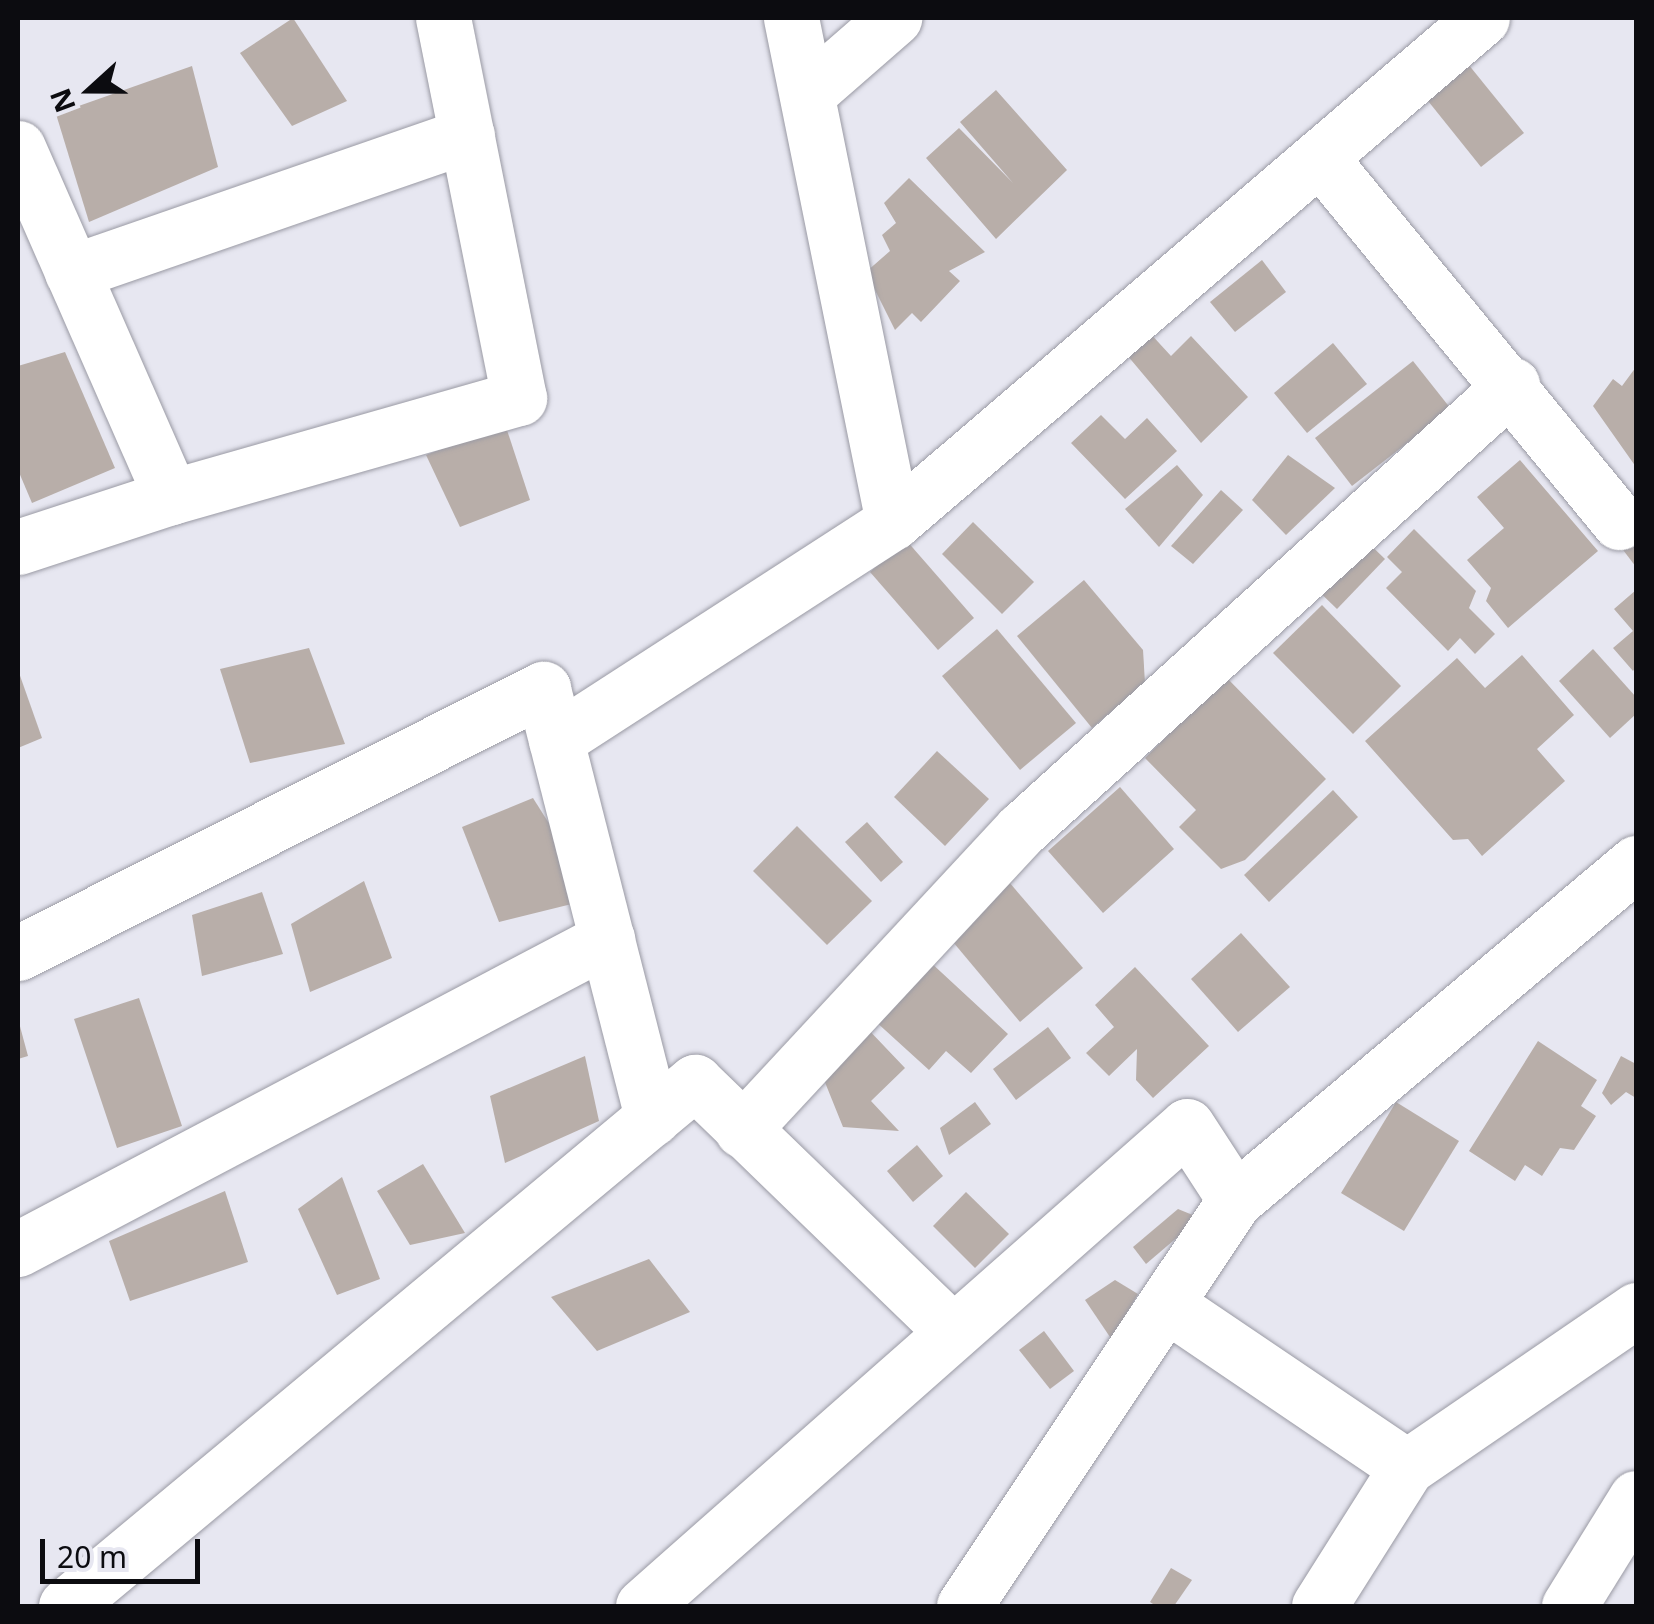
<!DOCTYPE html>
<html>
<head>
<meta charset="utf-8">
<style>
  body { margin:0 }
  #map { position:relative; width:1654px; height:1624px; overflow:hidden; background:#e7e7f1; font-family:"Noto Sans",sans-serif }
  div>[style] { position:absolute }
  .building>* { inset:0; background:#b8aea9 }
  .roads { filter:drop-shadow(0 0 2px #9a9aa4) drop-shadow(0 0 2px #9a9aa4) }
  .street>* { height:55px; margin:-27.5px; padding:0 27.5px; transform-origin:27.5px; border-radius:27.5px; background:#fff }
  span { translate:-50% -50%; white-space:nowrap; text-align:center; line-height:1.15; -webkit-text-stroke:8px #e7e7f1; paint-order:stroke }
  .frame { position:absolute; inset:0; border:20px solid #0c0c10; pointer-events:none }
  .north { position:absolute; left:40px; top:40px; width:100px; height:100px; -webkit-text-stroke:8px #e7e7f1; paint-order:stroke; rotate:249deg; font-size:28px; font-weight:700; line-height:40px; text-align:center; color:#0c0c10 }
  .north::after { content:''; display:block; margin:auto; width:35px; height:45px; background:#0c0c10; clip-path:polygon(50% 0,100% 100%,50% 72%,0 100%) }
  .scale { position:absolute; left:40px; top:1539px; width:160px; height:45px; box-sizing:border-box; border:5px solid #0c0c10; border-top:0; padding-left:12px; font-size:30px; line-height:35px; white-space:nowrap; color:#0c0c10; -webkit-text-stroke:8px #e7e7f1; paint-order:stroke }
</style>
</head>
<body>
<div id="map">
  <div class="building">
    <div style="clip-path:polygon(293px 18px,347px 101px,292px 126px,240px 53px)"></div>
    <div style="clip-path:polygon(1442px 32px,1524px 133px,1481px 167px,1400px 66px)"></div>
    <div style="clip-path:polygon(192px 66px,218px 167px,89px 222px,56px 114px)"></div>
    <div style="clip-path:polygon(996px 90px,1067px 170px,996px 239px,926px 158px,959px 128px,1013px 183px,960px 122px)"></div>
    <div style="clip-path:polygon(909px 178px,985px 252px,949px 271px,960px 281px,921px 322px,912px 313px,895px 330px,866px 272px,890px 251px,882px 235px,896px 223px,884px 203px)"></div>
    <div style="clip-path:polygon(1262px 260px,1286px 292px,1235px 332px,1210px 302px)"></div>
    <div style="clip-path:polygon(1137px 319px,1171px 356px,1191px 336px,1248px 397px,1201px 443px,1116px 342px)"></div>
    <div style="clip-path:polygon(1333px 343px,1367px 384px,1307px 433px,1274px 393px)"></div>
    <div style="clip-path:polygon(65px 352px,115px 468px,32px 503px,18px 470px,18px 366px)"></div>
    <div style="clip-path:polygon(1413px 361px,1451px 409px,1352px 486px,1315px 438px)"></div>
    <div style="clip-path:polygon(1636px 367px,1636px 467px,1593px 406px,1613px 379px,1622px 386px)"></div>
    <div style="clip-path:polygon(1101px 415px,1125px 439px,1147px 418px,1177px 451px,1125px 499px,1071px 443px)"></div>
    <div style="clip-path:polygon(505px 424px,530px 500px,460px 527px,426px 455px)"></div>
    <div style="clip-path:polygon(1288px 455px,1335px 488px,1286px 535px,1252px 500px)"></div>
    <div style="clip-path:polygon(1520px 460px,1598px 551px,1508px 628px,1486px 601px,1491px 588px,1467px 560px,1504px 528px,1477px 497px)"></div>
    <div style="clip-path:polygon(1177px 465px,1203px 495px,1159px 547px,1125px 509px)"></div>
    <div style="clip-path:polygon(1221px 490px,1243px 510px,1193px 564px,1171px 546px)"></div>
    <div style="clip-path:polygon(973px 522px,1034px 582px,1002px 614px,942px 554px)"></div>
    <div style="clip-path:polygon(1636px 522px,1636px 567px,1614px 538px)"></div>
    <div style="clip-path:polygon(1414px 529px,1476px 591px,1469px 608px,1495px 634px,1475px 654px,1460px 638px,1448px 651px,1386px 588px,1402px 572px,1387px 557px)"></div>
    <div style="clip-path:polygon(1358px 533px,1385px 559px,1337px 609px,1310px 583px)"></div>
    <div style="clip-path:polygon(906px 540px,974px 618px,938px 650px,870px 572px)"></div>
    <div style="clip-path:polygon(1084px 580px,1143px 650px,1145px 683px,1092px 728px,1017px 636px)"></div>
    <div style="clip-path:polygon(1636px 590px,1636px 667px,1633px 671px,1613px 648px,1633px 631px,1614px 609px)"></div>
    <div style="clip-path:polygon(1322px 605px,1401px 686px,1353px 734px,1273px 653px)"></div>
    <div style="clip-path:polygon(997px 629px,1076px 723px,1020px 770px,942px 676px)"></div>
    <div style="clip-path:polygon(309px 648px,345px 744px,250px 763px,220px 669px)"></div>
    <div style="clip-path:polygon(1593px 649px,1636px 697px,1636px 714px,1610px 738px,1559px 681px)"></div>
    <div style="clip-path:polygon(1522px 655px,1574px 715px,1537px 749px,1565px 781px,1482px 856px,1468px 839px,1453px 840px,1365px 741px,1457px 658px,1485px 688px)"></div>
    <div style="clip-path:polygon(18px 670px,42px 738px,18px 748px)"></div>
    <div style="clip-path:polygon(1226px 677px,1326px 779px,1245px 860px,1221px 869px,1179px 827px,1196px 810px,1145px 758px)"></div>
    <div style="clip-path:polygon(937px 751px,989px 799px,945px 846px,894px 797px)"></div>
    <div style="clip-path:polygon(1120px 787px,1174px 849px,1103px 913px,1048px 851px)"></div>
    <div style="clip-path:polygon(1333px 790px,1358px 817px,1269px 902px,1244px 875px)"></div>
    <div style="clip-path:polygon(533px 798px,596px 898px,499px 922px,462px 827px)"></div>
    <div style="clip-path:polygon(867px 822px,903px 862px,881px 882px,845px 842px)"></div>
    <div style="clip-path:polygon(797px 826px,872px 901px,827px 945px,753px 871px)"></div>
    <div style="clip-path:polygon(364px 881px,392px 958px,310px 992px,291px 924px)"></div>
    <div style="clip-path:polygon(1009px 882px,1083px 968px,1020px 1022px,948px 936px)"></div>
    <div style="clip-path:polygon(262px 892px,283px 954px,202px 976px,192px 915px)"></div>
    <div style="clip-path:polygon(1241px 933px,1290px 987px,1238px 1032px,1191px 979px)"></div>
    <div style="clip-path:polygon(928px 960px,1008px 1034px,971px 1073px,946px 1051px,929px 1070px,874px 1020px)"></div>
    <div style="clip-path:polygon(1135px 967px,1209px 1046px,1153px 1098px,1136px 1080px,1137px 1049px,1109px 1076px,1086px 1053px,1114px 1027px,1095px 1005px)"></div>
    <div style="clip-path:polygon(139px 998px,182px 1126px,117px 1148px,74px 1019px)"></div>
    <div style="clip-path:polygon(18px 1019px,28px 1056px,18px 1059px)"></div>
    <div style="clip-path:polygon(865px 1026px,905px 1068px,871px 1101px,899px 1131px,843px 1127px,820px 1070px)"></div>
    <div style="clip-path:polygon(1048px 1027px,1071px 1058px,1016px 1100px,993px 1069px)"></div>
    <div style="clip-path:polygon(1538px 1041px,1597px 1080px,1581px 1106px,1596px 1116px,1574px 1150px,1560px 1148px,1542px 1176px,1525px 1165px,1515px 1181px,1469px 1151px)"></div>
    <div style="clip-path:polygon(585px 1056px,599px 1121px,505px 1163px,490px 1096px)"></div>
    <div style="clip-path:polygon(1621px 1056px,1636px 1064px,1636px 1098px,1626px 1092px,1611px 1105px,1602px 1093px)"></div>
    <div style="clip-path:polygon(975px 1102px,991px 1124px,949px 1155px,940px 1128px)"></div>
    <div style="clip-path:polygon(1396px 1102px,1459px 1141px,1404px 1231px,1341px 1193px)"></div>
    <div style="clip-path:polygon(917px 1145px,943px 1176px,913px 1202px,887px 1171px)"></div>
    <div style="clip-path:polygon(423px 1164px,465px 1233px,410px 1245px,377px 1191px)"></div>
    <div style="clip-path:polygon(342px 1177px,380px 1279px,337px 1295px,298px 1209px)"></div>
    <div style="clip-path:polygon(225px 1191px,248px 1262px,130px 1301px,109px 1241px)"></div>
    <div style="clip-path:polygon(966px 1192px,1009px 1234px,975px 1268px,933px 1226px)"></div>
    <div style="clip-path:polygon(1178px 1209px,1200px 1218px,1146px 1264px,1133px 1247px)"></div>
    <div style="clip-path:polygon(649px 1259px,690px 1312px,597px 1351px,551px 1297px)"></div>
    <div style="clip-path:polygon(1115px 1280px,1138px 1294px,1112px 1340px,1085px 1300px)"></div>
    <div style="clip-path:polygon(1044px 1331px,1074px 1371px,1050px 1389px,1019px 1350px)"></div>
    <div style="clip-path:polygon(1171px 1568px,1192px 1580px,1174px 1606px,1156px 1606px,1150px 1602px)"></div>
  </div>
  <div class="roads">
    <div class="street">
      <div style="left:791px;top:18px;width:514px;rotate:78.56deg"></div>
      <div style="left:807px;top:94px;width:116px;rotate:-41.1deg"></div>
      <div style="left:18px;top:148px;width:381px;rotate:66.3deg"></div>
      <div style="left:171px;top:497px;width:362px;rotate:-15.9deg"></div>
      <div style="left:519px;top:398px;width:388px;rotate:-101.3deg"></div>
      <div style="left:1321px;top:159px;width:470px;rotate:50.6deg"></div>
      <div style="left:72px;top:272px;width:418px;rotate:-19.1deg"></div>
      <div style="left:18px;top:547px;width:161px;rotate:-18.1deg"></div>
      <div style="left:556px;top:740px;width:401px;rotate:-32.9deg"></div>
      <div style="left:893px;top:522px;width:775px;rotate:-40.55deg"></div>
      <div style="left:18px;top:953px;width:588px;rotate:-26.7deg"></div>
      <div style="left:543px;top:689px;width:443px;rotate:75.7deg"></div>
      <div style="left:742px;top:1130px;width:410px;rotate:-47.1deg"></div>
      <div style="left:1021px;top:830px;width:663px;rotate:-42.19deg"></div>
      <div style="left:18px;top:1249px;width:666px;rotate:-27.76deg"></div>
      <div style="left:1166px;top:1304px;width:291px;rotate:34.1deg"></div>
      <div style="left:66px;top:1606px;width:819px;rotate:-39.8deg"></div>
      <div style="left:695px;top:1082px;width:359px;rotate:44.1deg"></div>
      <div style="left:643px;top:1606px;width:725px;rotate:-41.42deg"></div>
      <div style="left:1187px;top:1126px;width:88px;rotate:57deg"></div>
      <div style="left:1235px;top:1200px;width:524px;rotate:-40.04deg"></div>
      <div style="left:964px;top:1606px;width:488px;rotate:-56.3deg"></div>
      <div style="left:1319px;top:1606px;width:165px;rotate:-57.7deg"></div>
      <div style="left:1407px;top:1467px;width:278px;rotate:-34.4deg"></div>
      <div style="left:1569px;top:1606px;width:127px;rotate:-58.2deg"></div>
    </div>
  </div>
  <div class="frame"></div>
  <div class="north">N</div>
  <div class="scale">20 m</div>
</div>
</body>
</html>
